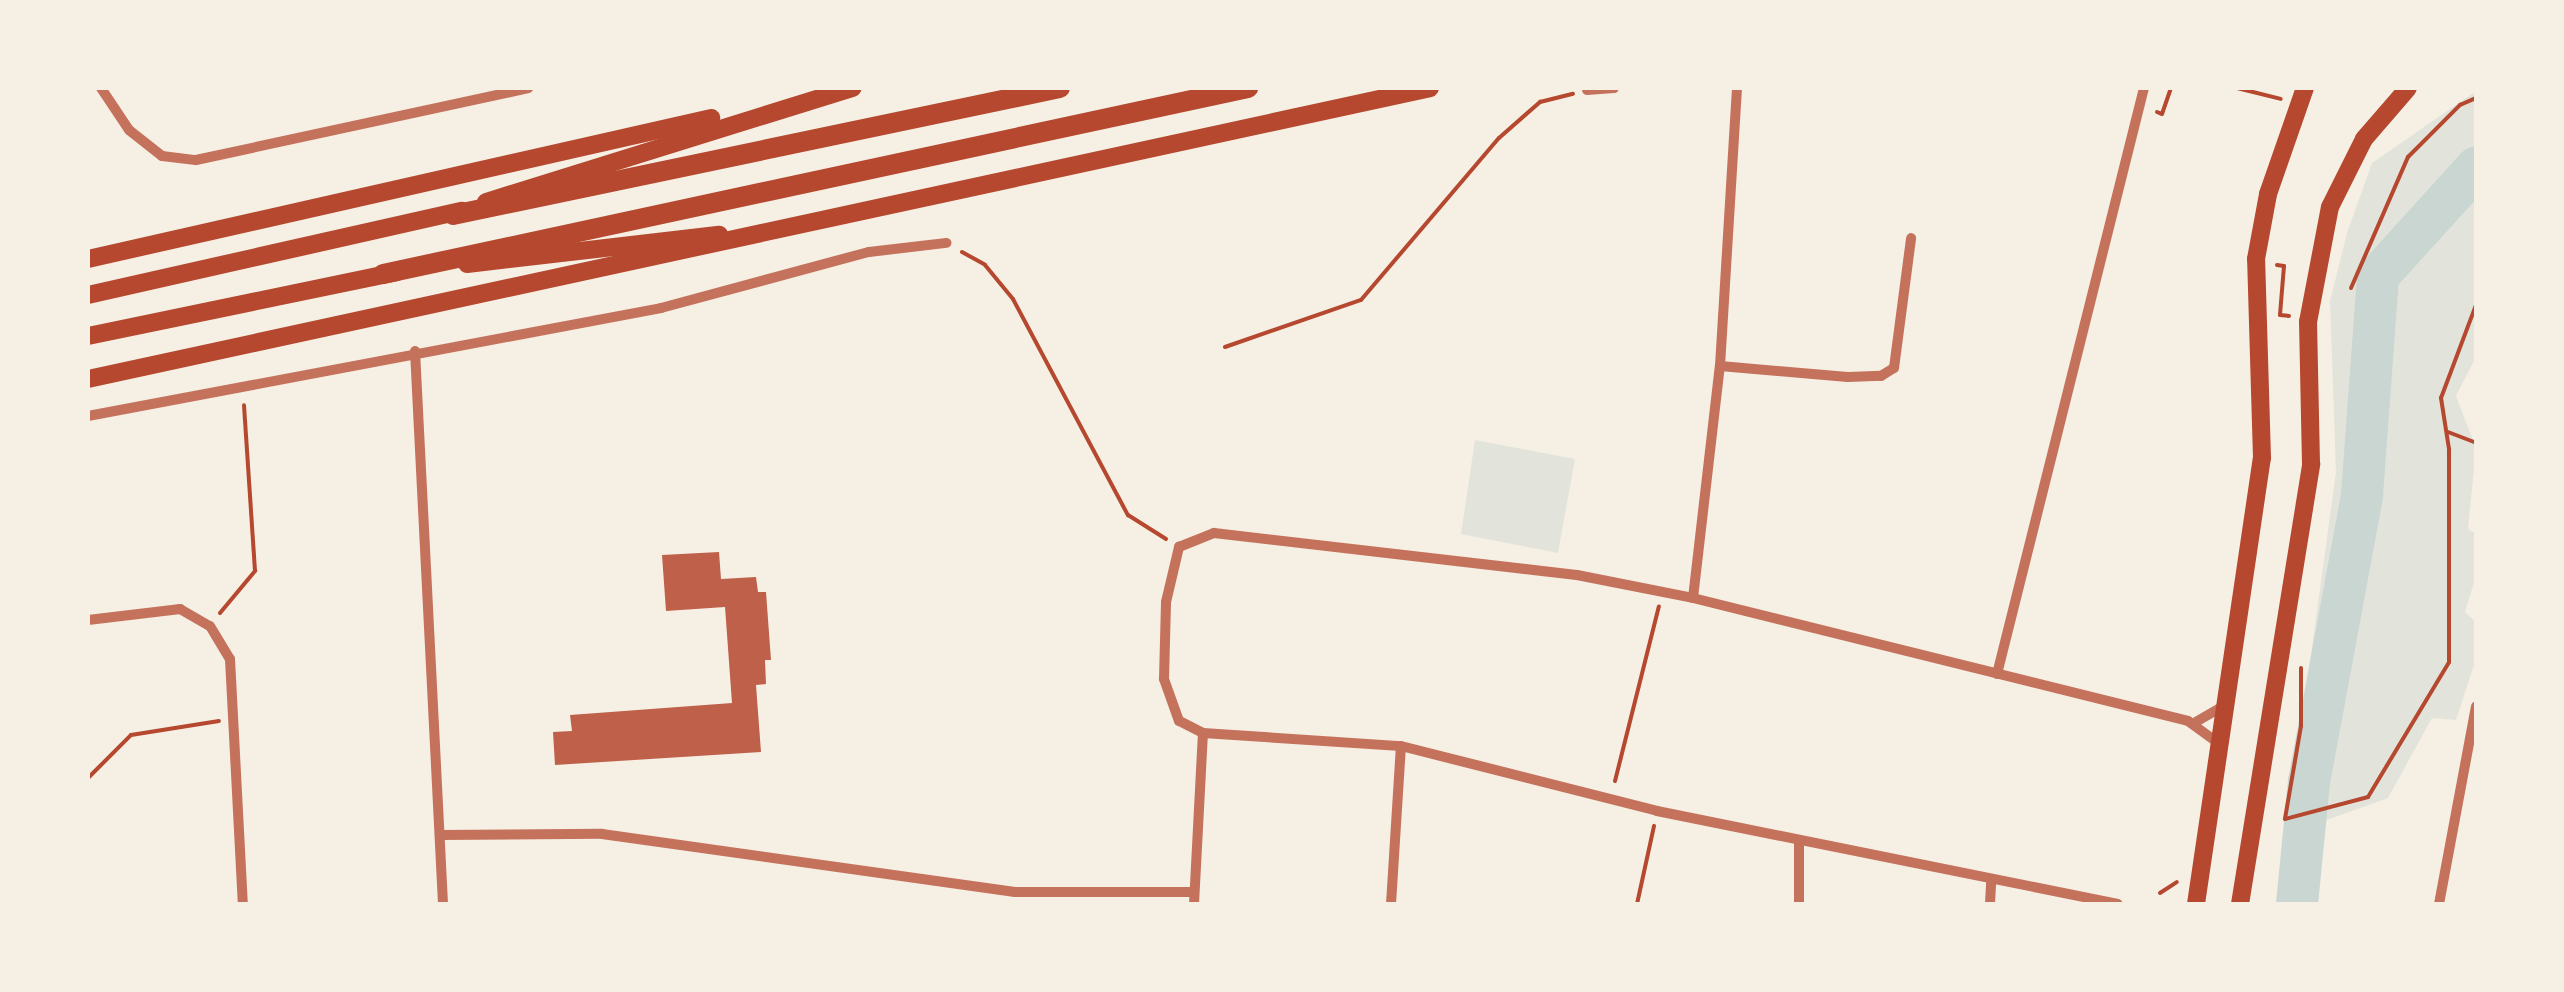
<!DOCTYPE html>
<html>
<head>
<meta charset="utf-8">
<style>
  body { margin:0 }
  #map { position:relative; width:2564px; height:992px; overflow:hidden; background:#f6efe4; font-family:"Crimson Pro",serif }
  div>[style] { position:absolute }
  .green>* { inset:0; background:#e2e4dc }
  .river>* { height:42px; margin:-21px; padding:0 21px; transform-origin:21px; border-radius:21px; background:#c9d6d2 }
  .building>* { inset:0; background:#bf614a }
  .path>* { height:4px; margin:-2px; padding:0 2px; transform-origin:2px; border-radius:2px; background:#b5482f }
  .minor>* { height:10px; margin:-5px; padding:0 5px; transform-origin:5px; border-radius:5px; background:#c5725c }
  .primary>* { height:18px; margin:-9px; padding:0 9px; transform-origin:9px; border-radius:9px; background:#b5482f }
  .trunk>* { height:18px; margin:-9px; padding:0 9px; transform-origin:9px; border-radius:9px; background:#b5482f }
  .motorway>* { height:20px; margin:-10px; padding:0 10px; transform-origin:10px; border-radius:10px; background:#b5482f }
  span { translate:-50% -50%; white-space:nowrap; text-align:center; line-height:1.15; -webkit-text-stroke:10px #f6efe4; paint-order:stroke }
  .frame { position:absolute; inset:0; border:90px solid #f6efe4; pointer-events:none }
</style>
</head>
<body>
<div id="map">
  <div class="green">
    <div style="clip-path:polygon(2476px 91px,2476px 357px,2456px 396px,2476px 448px,2468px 529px,2476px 534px,2476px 576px,2465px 612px,2476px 622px,2476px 659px,2456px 720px,2432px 718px,2388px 798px,2296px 831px,2309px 669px,2336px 472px,2330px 301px,2347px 233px,2372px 163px)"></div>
    <div style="clip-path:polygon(1475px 440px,1575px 459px,1558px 553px,1461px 534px)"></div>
  </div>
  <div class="river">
    <div style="left:2297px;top:904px;width:123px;rotate:-84.4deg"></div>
    <div style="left:2309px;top:782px;width:292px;rotate:-79.5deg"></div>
    <div style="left:2362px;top:495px;width:220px;rotate:-85.8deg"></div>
    <div style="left:2378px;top:276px;width:146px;rotate:-47.8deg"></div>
  </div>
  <div class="building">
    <div style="clip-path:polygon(719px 552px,721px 579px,756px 577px,758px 592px,766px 592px,771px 660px,765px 660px,766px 684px,756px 685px,761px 752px,555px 765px,553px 732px,572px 731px,570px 715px,732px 703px,725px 607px,666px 611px,662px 555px)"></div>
  </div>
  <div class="path">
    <div style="left:2237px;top:88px;width:45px;rotate:14deg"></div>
    <div style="left:2157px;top:112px;width:5px;rotate:22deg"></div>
    <div style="left:2162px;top:114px;width:28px;rotate:-71deg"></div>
    <div style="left:962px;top:252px;width:26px;rotate:29deg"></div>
    <div style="left:985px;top:265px;width:44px;rotate:50.5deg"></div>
    <div style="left:1013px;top:299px;width:245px;rotate:62deg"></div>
    <div style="left:1128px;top:515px;width:45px;rotate:32.3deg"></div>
    <div style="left:2277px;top:265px;width:7px;rotate:8deg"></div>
    <div style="left:2284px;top:266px;width:49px;rotate:94.7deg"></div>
    <div style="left:2280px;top:315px;width:9px;rotate:6deg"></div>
    <div style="left:2351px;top:288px;width:143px;rotate:-66.5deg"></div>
    <div style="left:2408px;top:157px;width:74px;rotate:-45deg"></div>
    <div style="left:2460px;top:105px;width:17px;rotate:-24deg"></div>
    <div style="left:1225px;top:347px;width:144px;rotate:-19.1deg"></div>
    <div style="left:1361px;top:300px;width:213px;rotate:-49.6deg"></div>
    <div style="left:1499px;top:138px;width:55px;rotate:-41.3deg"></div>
    <div style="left:1540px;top:102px;width:34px;rotate:-14deg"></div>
    <div style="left:2448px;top:432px;width:30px;rotate:21deg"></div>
    <div style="left:220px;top:613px;width:55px;rotate:-50.2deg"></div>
    <div style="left:255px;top:571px;width:166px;rotate:-93.8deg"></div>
    <div style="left:2301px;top:668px;width:58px;rotate:90deg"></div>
    <div style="left:2301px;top:726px;width:94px;rotate:99.8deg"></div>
    <div style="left:2285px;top:819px;width:86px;rotate:-14.8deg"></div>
    <div style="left:2368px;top:797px;width:157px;rotate:-59deg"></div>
    <div style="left:2449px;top:662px;width:213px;rotate:-90deg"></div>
    <div style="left:2449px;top:449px;width:52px;rotate:-98.9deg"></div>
    <div style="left:2441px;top:398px;width:99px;rotate:-69.4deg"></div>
    <div style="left:88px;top:778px;width:61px;rotate:-45deg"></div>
    <div style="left:131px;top:735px;width:89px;rotate:-9deg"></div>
    <div style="left:1615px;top:781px;width:180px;rotate:-75.9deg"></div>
    <div style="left:2160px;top:893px;width:20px;rotate:-33deg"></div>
    <div style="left:1637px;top:904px;width:80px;rotate:-77.7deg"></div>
  </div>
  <div class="minor">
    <div style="left:101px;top:88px;width:50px;rotate:56.3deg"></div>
    <div style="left:129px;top:130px;width:42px;rotate:38.2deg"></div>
    <div style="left:162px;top:156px;width:34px;rotate:7deg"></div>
    <div style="left:196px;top:160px;width:340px;rotate:-12.2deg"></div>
    <div style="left:1587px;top:90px;width:27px;rotate:-4deg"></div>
    <div style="left:415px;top:351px;width:554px;rotate:87.1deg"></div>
    <div style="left:1720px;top:366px;width:128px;rotate:4.9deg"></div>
    <div style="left:1848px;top:377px;width:33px;rotate:-2deg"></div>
    <div style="left:1881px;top:376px;width:15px;rotate:-32deg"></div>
    <div style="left:1894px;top:368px;width:131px;rotate:-82.5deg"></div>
    <div style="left:88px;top:416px;width:583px;rotate:-10.67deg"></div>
    <div style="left:661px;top:308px;width:215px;rotate:-15.1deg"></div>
    <div style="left:869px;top:252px;width:78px;rotate:-6.7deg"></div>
    <div style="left:1693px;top:598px;width:234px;rotate:-83.4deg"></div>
    <div style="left:1720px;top:366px;width:279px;rotate:-86.5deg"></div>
    <div style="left:88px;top:620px;width:93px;rotate:-6.8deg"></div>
    <div style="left:180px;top:609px;width:34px;rotate:30deg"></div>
    <div style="left:210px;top:626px;width:39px;rotate:59deg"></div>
    <div style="left:230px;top:659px;width:245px;rotate:87deg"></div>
    <div style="left:1997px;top:674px;width:604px;rotate:-75.92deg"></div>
    <div style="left:2194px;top:723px;width:38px;rotate:-30deg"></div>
    <div style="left:1203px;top:733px;width:198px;rotate:3.8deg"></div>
    <div style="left:1401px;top:746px;width:264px;rotate:14.2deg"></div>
    <div style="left:1657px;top:811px;width:470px;rotate:11.4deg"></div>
    <div style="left:440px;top:835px;width:162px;rotate:-0.4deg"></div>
    <div style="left:602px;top:834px;width:417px;rotate:8deg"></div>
    <div style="left:1015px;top:892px;width:179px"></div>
    <div style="left:1194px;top:904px;width:171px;rotate:-87deg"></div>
    <div style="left:1203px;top:733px;width:27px;rotate:-153deg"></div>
    <div style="left:1179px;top:721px;width:45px;rotate:-109.7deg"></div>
    <div style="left:1164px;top:679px;width:77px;rotate:-88.5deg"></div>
    <div style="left:1166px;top:602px;width:57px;rotate:-76.7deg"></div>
    <div style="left:1179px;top:547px;width:38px;rotate:-22deg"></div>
    <div style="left:1214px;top:533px;width:365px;rotate:6.6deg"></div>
    <div style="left:1577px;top:575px;width:118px;rotate:11.2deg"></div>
    <div style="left:1693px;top:598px;width:510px;rotate:13.95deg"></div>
    <div style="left:2188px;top:721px;width:39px;rotate:36deg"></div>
    <div style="left:1391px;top:904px;width:158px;rotate:-86.4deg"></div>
    <div style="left:1799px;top:904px;width:63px;rotate:-90deg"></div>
    <div style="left:1990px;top:904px;width:22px;rotate:-87deg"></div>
    <div style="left:2439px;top:904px;width:201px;rotate:-79.4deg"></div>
  </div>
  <div class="primary">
    <div style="left:2196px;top:904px;width:451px;rotate:-81.6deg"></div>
    <div style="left:2262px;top:458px;width:199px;rotate:-91.7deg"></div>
    <div style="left:2256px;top:259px;width:66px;rotate:-79.5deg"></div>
    <div style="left:2268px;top:194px;width:112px;rotate:-70.8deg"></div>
    <div style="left:2240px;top:904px;width:446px;rotate:-80.8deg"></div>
    <div style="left:2311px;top:464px;width:142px;rotate:-91.2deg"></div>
    <div style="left:2308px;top:322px;width:117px;rotate:-79.2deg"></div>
    <div style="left:2330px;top:207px;width:76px;rotate:-63.4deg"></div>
    <div style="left:2364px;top:139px;width:67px;rotate:-49.2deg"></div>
  </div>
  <div class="trunk">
    <div style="left:486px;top:202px;width:384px;rotate:-17.3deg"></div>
    <div style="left:88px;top:259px;width:639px;rotate:-12.75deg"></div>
    <div style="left:467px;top:264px;width:254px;rotate:-6.6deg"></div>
    <div style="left:88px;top:295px;width:383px;rotate:-12.7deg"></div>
    <div style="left:88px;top:336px;width:315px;rotate:-11.7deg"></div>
    <div style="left:88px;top:379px;width:1373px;rotate:-12.23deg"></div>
  </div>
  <div class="motorway">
    <div style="left:453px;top:215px;width:620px;rotate:-11.82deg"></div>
    <div style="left:383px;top:274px;width:885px;rotate:-12.14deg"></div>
  </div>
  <div class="frame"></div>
</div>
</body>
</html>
